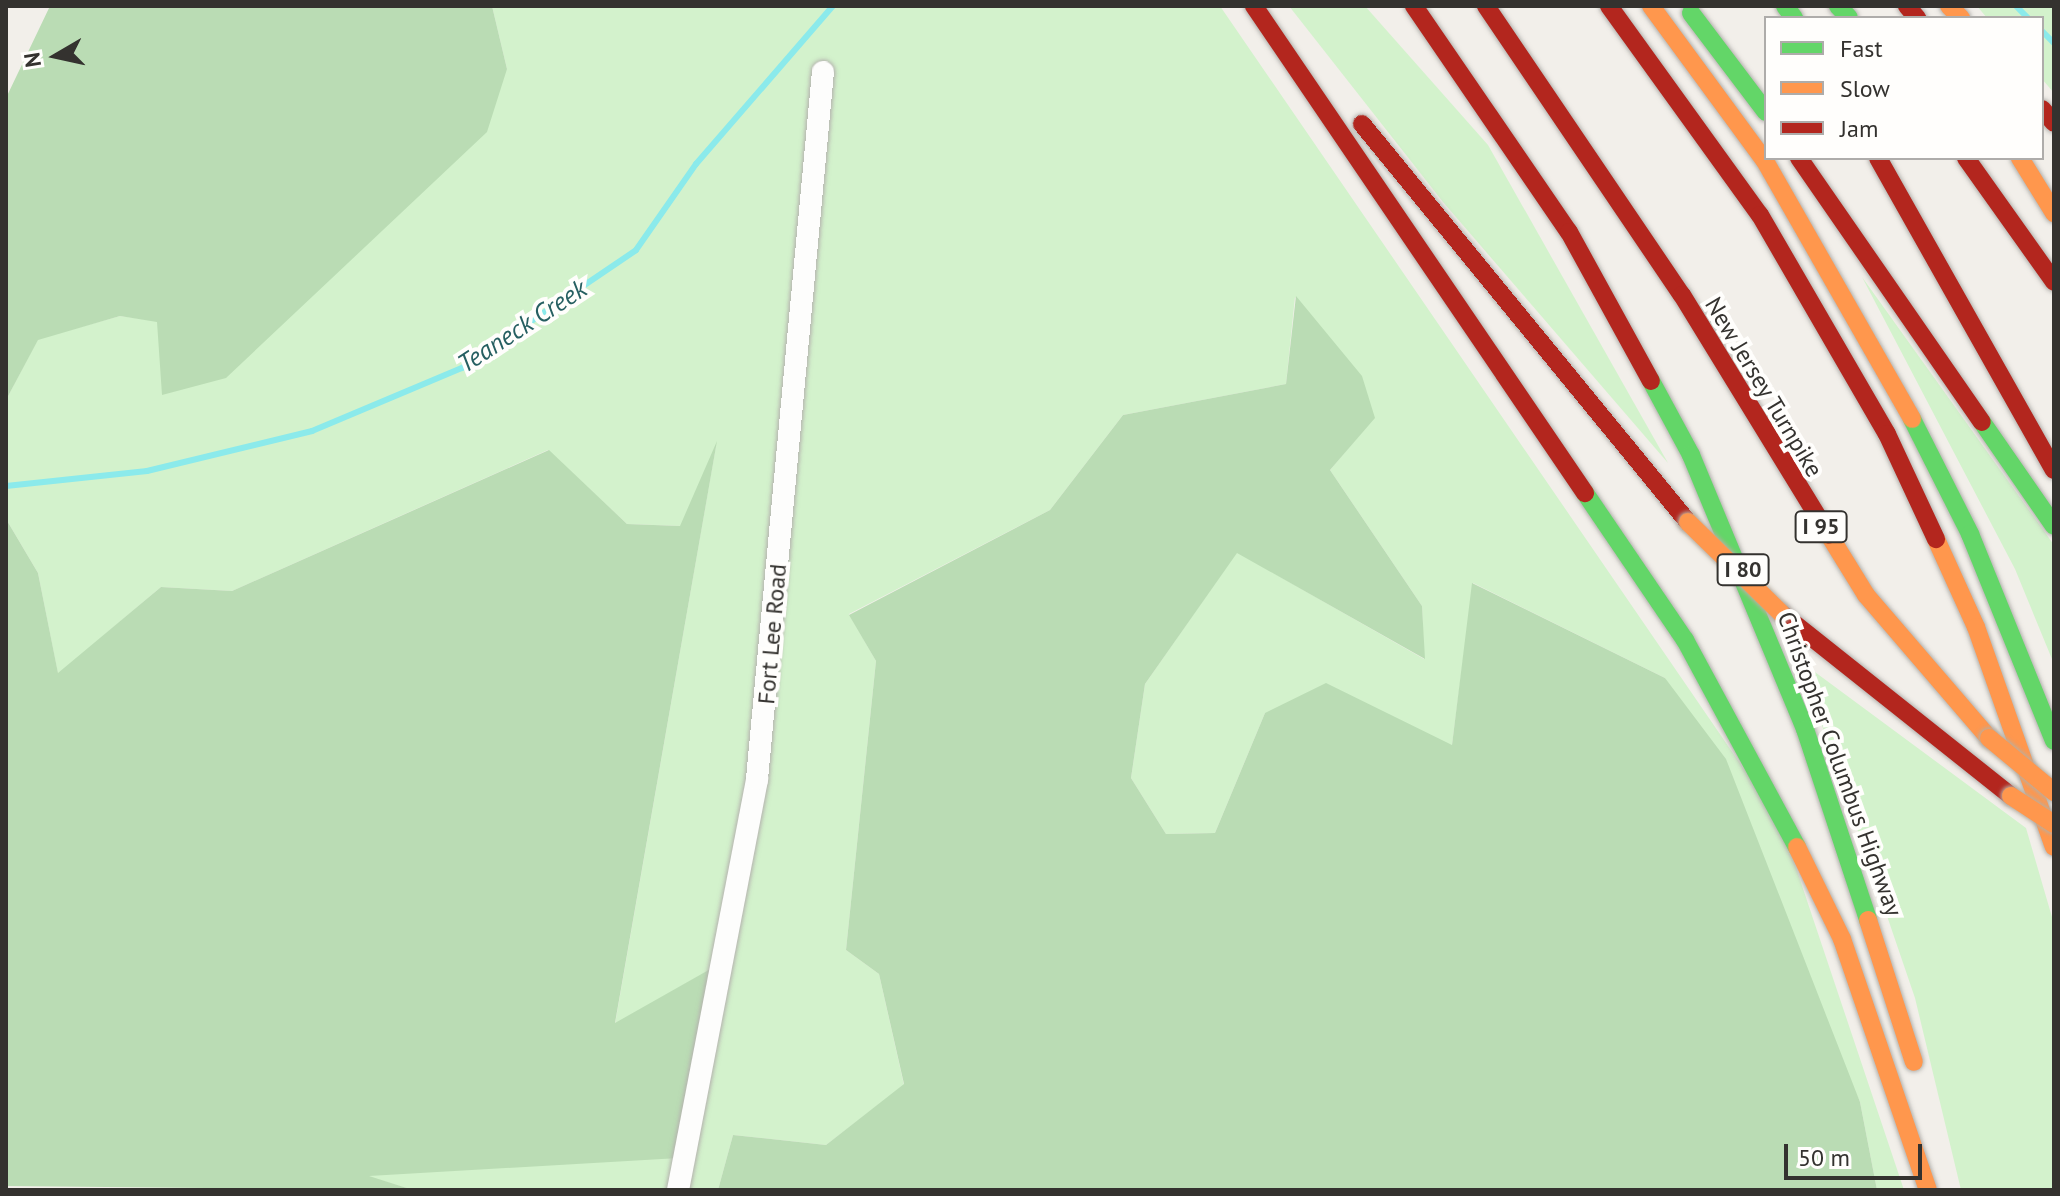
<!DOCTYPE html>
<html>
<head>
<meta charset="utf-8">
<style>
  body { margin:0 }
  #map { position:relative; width:2060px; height:1196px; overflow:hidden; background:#f2efea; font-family:"PT Sans",sans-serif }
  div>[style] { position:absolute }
  .green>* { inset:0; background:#d3f2cc }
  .forest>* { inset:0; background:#badcb4 }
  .stream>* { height:6px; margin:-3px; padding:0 3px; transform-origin:3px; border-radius:3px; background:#8beaeb }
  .roads { filter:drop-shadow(0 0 2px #b4b2ae) drop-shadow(0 0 2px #b4b2ae) }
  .street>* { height:22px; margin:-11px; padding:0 11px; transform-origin:11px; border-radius:11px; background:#fdfdfc }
  .fast>* { height:18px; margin:-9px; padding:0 9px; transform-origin:9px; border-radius:9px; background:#63d668 }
  .slow>* { height:18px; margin:-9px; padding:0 9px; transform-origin:9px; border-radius:9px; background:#ff974d }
  .jam>* { height:18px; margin:-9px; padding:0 9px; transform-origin:9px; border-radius:9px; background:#b3261e }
  .bridges { filter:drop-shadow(0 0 2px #b7aea2) drop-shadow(0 0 2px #b7aea2) }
  .slow-bridge>* { height:18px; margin:-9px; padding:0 9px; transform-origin:9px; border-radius:9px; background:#ff974d }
  span { translate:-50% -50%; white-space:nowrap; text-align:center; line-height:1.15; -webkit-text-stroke:8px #fffefc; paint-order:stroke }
  .shield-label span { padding:2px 6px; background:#fffefc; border:2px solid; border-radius:6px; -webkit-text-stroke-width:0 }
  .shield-label { font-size:22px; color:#34322f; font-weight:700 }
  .street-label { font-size:24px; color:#34322f }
  .water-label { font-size:26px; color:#265f61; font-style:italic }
  .frame { position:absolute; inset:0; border:8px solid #34322f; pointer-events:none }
  .legend { position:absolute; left:1764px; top:16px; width:280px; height:144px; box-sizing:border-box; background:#fffefc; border:2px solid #aeacaa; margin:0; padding:10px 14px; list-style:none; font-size:24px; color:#34322f }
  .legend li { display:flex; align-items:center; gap:16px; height:40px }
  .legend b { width:40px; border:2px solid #aeacaa }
  .north { position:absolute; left:16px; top:16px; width:80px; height:80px; -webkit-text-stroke:6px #fffefc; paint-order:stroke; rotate:261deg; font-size:22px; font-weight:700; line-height:32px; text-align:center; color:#34322f }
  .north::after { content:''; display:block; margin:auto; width:28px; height:36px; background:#34322f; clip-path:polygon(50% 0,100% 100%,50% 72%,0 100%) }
  .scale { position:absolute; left:1784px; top:1144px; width:138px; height:36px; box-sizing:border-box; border:4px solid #34322f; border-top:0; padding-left:10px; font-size:24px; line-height:28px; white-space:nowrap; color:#34322f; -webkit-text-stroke:6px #fffefc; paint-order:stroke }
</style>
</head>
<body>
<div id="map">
  <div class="green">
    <div style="clip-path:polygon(492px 6px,1220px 6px,1781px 823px,1904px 1190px,1877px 1190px,1860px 1102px,1665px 678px,1473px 583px,1452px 745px,1265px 713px,1215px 833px,1166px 834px,1131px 778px,1145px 684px,1237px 552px,1424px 659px,1422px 606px,1330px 470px,1374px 418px,1295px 297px,1286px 384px,1123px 415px,1050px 510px,849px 614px,876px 661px,846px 950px,879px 974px,904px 1085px,826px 1145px,733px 1135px,718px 1190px,413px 1190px,366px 1176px,720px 964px,615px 1024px,716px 446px,681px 526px,627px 524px,548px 450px,232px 591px,161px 587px,58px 674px,38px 573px,6px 519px,6px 400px,38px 339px,120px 316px,157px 321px,507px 69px)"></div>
    <div style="clip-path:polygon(1289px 6px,1365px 6px,1488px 145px,1668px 463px,1443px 202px)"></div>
    <div style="clip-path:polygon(1977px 6px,2054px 6px,2054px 93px,2042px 79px,2042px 18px,1987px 18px)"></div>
    <div style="clip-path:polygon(1862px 277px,2054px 545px,2054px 664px,2015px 569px)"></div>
    <div style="clip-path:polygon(1800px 661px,2026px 828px,2054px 924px,2054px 1190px,1961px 1190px,1915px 998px)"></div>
  </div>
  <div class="forest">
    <div style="clip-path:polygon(50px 6px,492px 6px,507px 69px,487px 132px,226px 378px,162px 395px,157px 322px,120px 316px,38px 340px,6px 400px,6px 98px)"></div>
    <div style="clip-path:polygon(1296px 296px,1362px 376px,1375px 418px,1330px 470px,1422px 606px,1425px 659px,1237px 553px,1145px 684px,1131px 778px,1166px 834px,1215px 833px,1265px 713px,1326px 683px,1452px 745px,1472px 583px,1665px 678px,1726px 759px,1860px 1102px,1877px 1190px,718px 1190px,733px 1135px,826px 1145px,904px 1084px,879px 974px,846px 950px,876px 661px,849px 615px,1050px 510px,1123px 415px,1286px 384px)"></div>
    <div style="clip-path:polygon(717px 441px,615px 1023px,721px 963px,679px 1158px,369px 1176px,413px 1190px,6px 1186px,6px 519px,38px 573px,58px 673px,161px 587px,232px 591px,549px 450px,627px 524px,680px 526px)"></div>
  </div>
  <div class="stream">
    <div style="left:2016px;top:6px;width:17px;rotate:45deg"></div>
    <div style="left:2042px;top:31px;width:17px;rotate:45deg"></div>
    <div style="left:6px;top:486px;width:142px;rotate:-6.1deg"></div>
    <div style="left:147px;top:471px;width:170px;rotate:-13.6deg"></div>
    <div style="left:312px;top:431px;width:163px;rotate:-22.8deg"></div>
    <div style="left:462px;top:368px;width:210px;rotate:-34.1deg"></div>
    <div style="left:636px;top:250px;width:105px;rotate:-55.1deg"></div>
    <div style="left:696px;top:164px;width:209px;rotate:-49.1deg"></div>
  </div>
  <div class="roads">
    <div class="street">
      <div style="left:678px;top:1190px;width:419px;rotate:-79.1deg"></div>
      <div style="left:757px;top:779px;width:710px;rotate:-84.67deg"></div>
    </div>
    <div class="fast">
      <div style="left:1785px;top:6px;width:15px;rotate:53deg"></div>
      <div style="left:1838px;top:6px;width:16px;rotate:47deg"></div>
      <div style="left:1691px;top:13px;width:124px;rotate:52.9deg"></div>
      <div style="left:1651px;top:381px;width:84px;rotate:61.6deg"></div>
      <div style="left:1691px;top:455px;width:297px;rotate:67.4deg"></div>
      <div style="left:1805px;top:729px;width:201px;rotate:71.7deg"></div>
      <div style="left:1912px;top:419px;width:129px;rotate:63.2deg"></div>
      <div style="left:1970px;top:534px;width:223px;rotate:67.9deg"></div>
      <div style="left:1982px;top:422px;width:126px;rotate:55.3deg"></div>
      <div style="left:1585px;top:493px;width:178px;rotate:55.8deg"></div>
      <div style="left:1685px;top:640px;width:235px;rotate:61.6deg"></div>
    </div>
    <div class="slow">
      <div style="left:1651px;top:6px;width:192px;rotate:53.7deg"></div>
      <div style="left:1765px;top:161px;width:297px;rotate:60.3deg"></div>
      <div style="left:1949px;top:6px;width:17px;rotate:45deg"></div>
      <div style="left:2020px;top:158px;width:65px;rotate:58.3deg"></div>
      <div style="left:1829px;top:535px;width:70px;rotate:58.3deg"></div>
      <div style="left:1866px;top:595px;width:189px;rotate:49.3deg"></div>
      <div style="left:1936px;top:539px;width:97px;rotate:65.6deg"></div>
      <div style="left:1976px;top:627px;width:233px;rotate:70.5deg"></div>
      <div style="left:1797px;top:847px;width:102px;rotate:63.9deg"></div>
      <div style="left:1842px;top:939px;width:265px;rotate:71.1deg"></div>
      <div style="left:1868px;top:920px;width:149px;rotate:72.1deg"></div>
    </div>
    <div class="jam">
      <div style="left:1254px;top:6px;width:589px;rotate:55.8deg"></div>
      <div style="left:1414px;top:6px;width:274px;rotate:55.6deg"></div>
      <div style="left:1569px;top:232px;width:170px;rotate:61.2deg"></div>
      <div style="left:1486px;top:6px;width:349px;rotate:55.9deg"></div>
      <div style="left:1682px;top:295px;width:281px;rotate:58.5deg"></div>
      <div style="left:1609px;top:6px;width:258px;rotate:54.2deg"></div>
      <div style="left:1760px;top:215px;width:253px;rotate:59.9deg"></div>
      <div style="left:1887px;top:434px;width:116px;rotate:65deg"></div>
      <div style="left:1907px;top:6px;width:16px;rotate:50deg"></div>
      <div style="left:2042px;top:109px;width:18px;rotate:49deg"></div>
      <div style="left:1362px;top:124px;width:514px;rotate:50.68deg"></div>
      <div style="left:1799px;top:158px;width:321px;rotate:55.3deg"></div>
      <div style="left:1878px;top:158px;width:358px;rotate:60.6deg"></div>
      <div style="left:1966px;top:158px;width:152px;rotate:54.6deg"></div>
      <div style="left:1781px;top:613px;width:294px;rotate:38.5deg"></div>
    </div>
  </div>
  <div class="bridges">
    <div class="slow-bridge">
      <div style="left:1688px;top:522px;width:130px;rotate:44.4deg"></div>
      <div style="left:1989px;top:738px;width:85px;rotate:39.7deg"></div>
      <div style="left:2011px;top:796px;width:51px;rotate:33.1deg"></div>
    </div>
  </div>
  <div class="shield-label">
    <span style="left:1821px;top:527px">I 95</span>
    <span style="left:1743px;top:570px">I 80</span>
  </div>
  <div class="street-label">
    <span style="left:1764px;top:387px;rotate:59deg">New Jersey Turnpike</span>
    <span style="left:772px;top:634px;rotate:-85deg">Fort Lee Road</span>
    <span style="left:1840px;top:764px;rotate:70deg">Christopher Columbus Highway</span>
  </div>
  <div class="water-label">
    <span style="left:522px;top:326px;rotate:-33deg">Teaneck Creek</span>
  </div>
  <div class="frame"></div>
  <ul class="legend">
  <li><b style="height:10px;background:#63d668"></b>Fast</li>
  <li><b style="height:10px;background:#ff974d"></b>Slow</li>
  <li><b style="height:10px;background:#b3261e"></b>Jam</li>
  </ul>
  <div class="north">N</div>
  <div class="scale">50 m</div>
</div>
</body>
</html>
